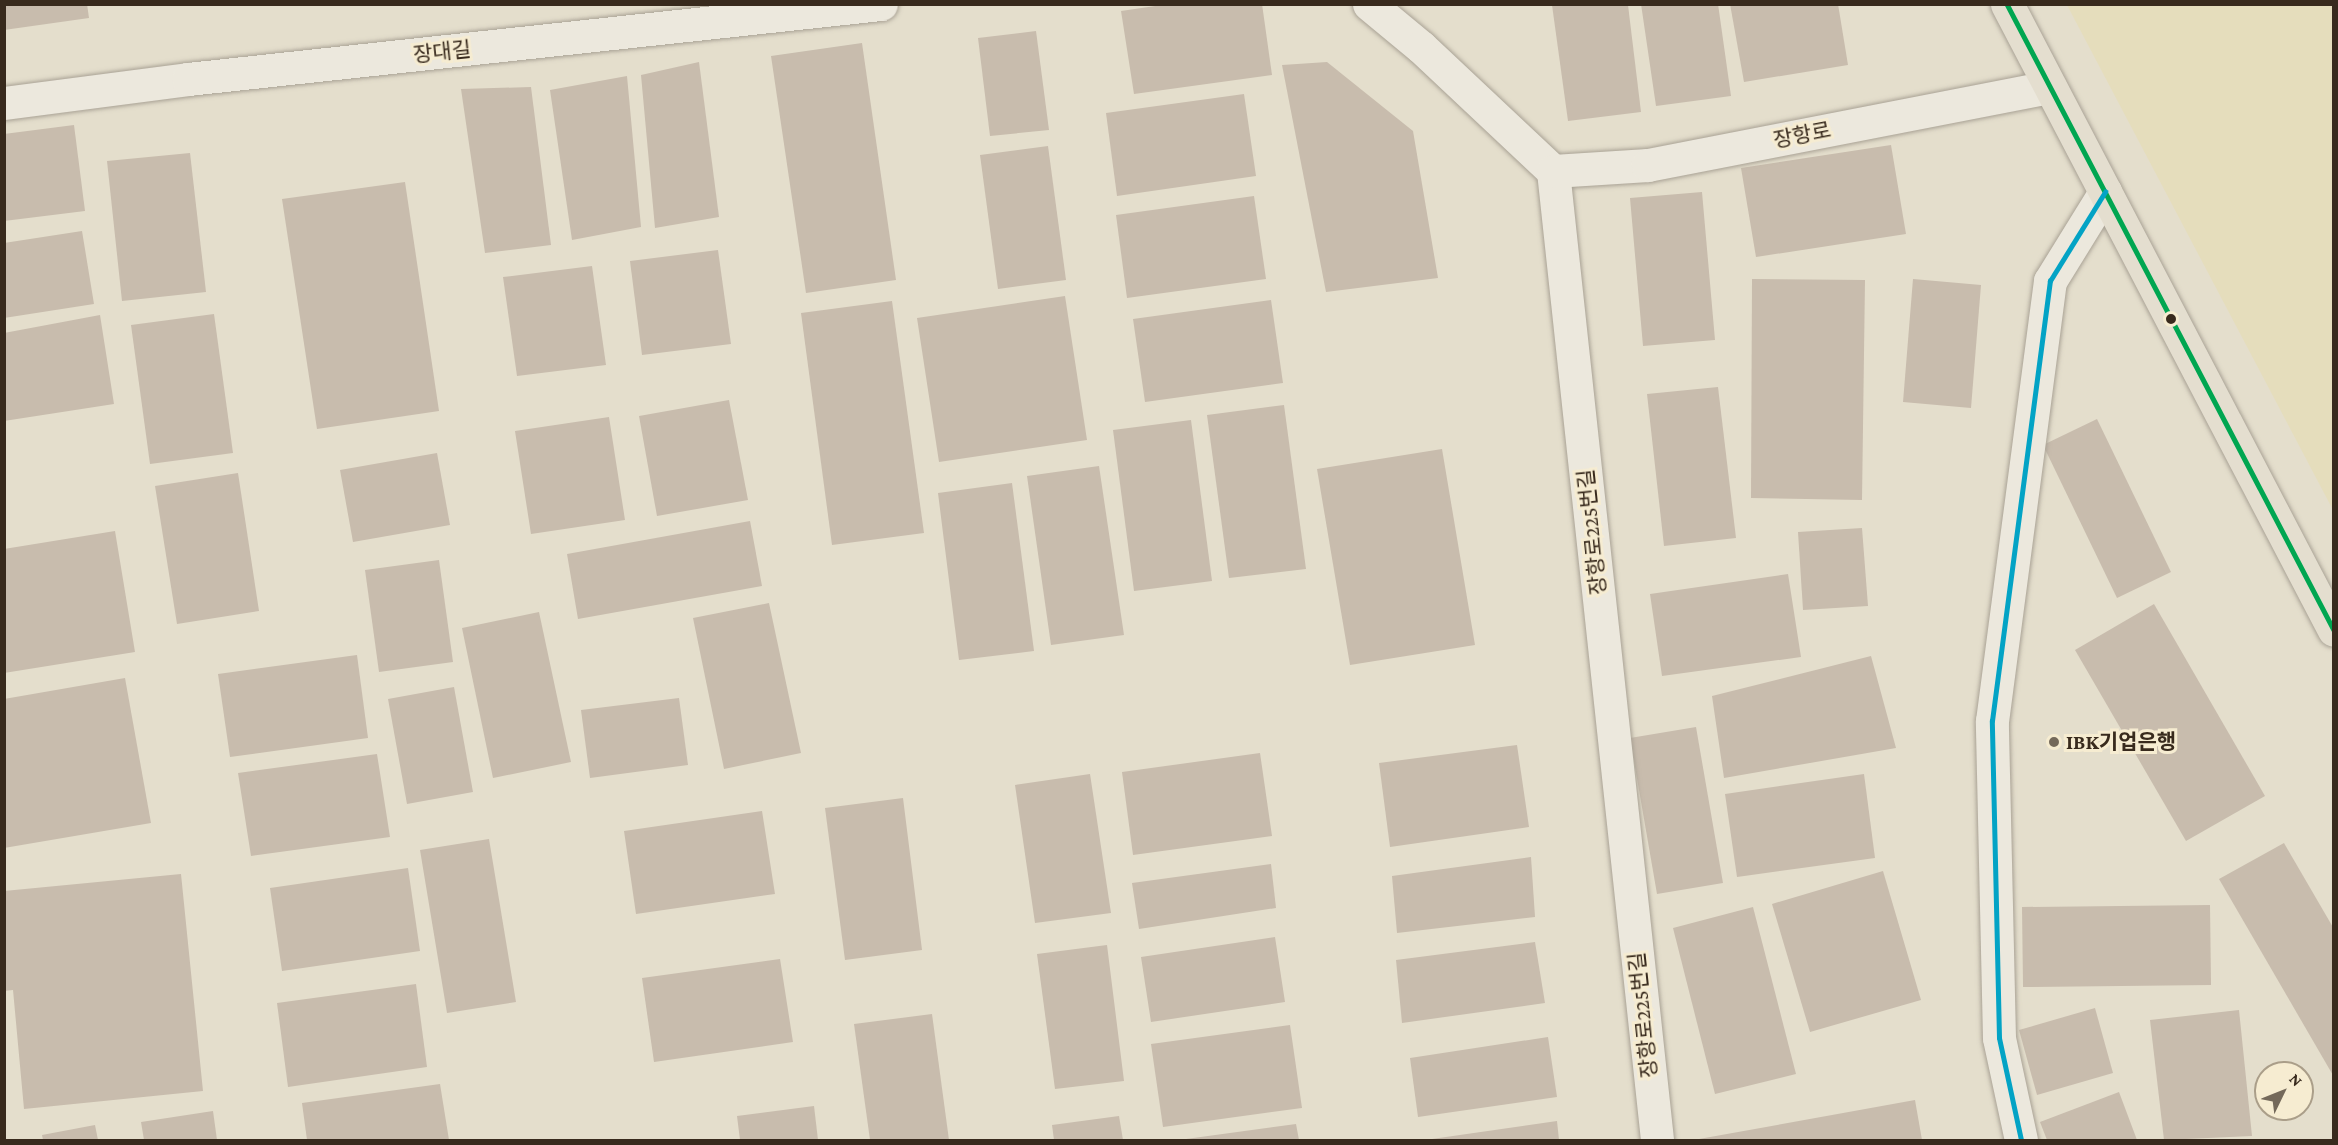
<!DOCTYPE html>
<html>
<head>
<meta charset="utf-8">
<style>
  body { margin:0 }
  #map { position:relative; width:2338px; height:1145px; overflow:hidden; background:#e4decc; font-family:"Crimson Pro","Noto Sans KR",serif }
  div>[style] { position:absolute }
  .farmland>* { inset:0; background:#e5ddbc }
  .building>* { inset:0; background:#c8bcad }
  .roads { filter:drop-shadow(0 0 2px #a9a295) drop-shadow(0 0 2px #a9a295) }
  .minor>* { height:33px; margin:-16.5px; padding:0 16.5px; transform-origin:16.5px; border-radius:16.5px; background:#ece8dd }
  .major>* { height:33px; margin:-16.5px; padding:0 16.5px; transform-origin:16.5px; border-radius:16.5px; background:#e4decf }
  .bus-1>* { height:4.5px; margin:-2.25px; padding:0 2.25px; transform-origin:2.25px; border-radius:2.25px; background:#00a651 }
  .bus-2>* { height:4.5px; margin:-2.25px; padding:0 2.25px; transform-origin:2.25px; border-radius:2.25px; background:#03a3c5 }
  .dots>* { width:16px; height:16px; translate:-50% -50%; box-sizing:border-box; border:3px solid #f6ecd1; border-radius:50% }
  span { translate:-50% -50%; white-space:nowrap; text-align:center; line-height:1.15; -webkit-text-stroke:6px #f6ecd1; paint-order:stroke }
  .street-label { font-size:21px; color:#382a1d }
  .poi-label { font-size:21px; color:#382a1d; font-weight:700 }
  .left { translate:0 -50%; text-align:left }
  .frame { position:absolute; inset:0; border:6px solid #382a1d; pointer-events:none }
  .north { position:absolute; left:2254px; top:1061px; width:60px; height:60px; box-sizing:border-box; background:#f6ecd1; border:2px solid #aa9e89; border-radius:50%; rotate:47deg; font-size:16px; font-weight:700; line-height:24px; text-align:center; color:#382a1d }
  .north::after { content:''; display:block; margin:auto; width:21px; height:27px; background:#74695a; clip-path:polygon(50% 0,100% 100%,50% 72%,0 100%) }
</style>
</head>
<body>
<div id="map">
  <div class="farmland">
    <div style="clip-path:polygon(2067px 5px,2333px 5px,2333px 510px)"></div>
  </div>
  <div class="building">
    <div style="clip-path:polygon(4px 4px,87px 4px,89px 18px,4px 30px)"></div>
    <div style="clip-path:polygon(1169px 4px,1262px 4px,1272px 75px,1134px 94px,1121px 11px)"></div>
    <div style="clip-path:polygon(1641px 4px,1718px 4px,1731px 96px,1656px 106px)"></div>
    <div style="clip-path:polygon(1730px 4px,1838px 4px,1848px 65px,1744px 82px)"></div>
    <div style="clip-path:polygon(1552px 5px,1628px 5px,1641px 112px,1568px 121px)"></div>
    <div style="clip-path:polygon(1036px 31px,1049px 130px,990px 136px,978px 38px)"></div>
    <div style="clip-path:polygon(862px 43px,896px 280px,806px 293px,771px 56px)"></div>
    <div style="clip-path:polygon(699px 62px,719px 217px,655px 228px,641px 75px)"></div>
    <div style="clip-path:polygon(1327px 62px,1413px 131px,1438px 278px,1326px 292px,1282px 65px)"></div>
    <div style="clip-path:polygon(627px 76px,641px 227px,572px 240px,550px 90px)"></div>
    <div style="clip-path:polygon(531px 87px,551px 245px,485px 253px,461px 89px)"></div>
    <div style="clip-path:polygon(1244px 94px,1256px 176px,1117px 196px,1106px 113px)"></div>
    <div style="clip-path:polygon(74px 125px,85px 211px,4px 221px,4px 134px)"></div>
    <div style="clip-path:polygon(1891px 145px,1906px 234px,1756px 257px,1741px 168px)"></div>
    <div style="clip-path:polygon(1048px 146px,1066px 280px,998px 289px,980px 155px)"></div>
    <div style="clip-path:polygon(190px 153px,206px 292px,122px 301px,107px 161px)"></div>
    <div style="clip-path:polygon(405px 182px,439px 411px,317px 429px,282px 199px)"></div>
    <div style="clip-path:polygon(1702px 192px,1715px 340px,1643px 346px,1630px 198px)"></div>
    <div style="clip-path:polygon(1254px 196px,1266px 279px,1127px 298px,1116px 215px)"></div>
    <div style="clip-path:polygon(82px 231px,94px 304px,4px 318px,4px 243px)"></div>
    <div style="clip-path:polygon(718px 250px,731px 344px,642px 355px,630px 261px)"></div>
    <div style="clip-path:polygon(592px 266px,606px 365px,517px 376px,503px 277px)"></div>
    <div style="clip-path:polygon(1752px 279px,1865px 280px,1862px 500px,1751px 498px)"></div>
    <div style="clip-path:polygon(1913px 279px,1981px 285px,1971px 408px,1903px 402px)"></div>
    <div style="clip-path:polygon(1065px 296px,1087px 440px,939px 462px,917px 318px)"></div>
    <div style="clip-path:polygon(1271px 300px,1283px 383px,1145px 402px,1133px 319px)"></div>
    <div style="clip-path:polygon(892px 301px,924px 533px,832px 545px,801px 313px)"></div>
    <div style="clip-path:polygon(214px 314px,233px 453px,150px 464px,131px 325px)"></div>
    <div style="clip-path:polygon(100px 315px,114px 404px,4px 421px,4px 333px)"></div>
    <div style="clip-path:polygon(1718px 387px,1736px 538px,1664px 546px,1647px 394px)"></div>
    <div style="clip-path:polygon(729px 400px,748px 500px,657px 516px,639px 416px)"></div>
    <div style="clip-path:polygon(1284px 405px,1306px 569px,1229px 578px,1207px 415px)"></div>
    <div style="clip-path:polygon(609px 417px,625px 520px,531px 534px,515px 431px)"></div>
    <div style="clip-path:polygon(2097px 419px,2171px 572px,2117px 598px,2043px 445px)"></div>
    <div style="clip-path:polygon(1191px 420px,1212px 581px,1134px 591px,1113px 430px)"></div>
    <div style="clip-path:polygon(1442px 449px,1475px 645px,1350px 665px,1317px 469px)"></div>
    <div style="clip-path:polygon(437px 453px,450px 525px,353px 542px,340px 470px)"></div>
    <div style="clip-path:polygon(1099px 466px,1124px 635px,1051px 645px,1027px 476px)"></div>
    <div style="clip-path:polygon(238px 473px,259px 611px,177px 624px,155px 486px)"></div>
    <div style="clip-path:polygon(1012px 483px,1034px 651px,959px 660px,938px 493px)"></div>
    <div style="clip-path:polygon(750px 521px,762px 586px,578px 619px,567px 554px)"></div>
    <div style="clip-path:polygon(1862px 528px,1868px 606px,1803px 610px,1798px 532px)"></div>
    <div style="clip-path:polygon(115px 531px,135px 652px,4px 673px,4px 549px)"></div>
    <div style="clip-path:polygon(439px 560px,453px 662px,379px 672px,365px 570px)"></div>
    <div style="clip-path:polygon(1788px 574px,1801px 657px,1662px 676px,1650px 594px)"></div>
    <div style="clip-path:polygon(769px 603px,801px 753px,724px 769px,693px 618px)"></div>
    <div style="clip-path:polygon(2154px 604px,2265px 796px,2186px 841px,2075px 650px)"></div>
    <div style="clip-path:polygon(539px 612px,571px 762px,493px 778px,462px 628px)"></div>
    <div style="clip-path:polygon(357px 655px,368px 738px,230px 757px,218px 674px)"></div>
    <div style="clip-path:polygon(1871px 656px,1896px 748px,1724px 778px,1712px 696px)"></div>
    <div style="clip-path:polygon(125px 678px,151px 823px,4px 848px,4px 699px)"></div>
    <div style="clip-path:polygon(454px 687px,473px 792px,407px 804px,388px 699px)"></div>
    <div style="clip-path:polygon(679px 698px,688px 765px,590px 778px,581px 710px)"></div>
    <div style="clip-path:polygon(1696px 727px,1723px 883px,1657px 894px,1630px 738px)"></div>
    <div style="clip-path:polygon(1517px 745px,1529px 827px,1390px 847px,1379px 763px)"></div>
    <div style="clip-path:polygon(1260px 753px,1272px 836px,1133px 855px,1122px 772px)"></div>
    <div style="clip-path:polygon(377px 754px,390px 837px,251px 856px,238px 773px)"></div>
    <div style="clip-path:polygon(1090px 774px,1111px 913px,1035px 923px,1015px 785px)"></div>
    <div style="clip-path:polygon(1864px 774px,1875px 858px,1737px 877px,1725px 794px)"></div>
    <div style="clip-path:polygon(903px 798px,922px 950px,845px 960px,825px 808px)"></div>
    <div style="clip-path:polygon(762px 811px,775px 894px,636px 914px,624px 831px)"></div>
    <div style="clip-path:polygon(489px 839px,516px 1002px,447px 1013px,420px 850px)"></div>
    <div style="clip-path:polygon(2284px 843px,2334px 929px,2334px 1077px,2219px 879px)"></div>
    <div style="clip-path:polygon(1531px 857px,1535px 917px,1397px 933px,1392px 876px)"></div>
    <div style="clip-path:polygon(1271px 864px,1276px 908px,1139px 929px,1132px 883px)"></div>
    <div style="clip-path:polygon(408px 868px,420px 951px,282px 971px,270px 888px)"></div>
    <div style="clip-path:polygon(1883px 871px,1921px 1000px,1810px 1032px,1772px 904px)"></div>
    <div style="clip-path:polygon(181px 874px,203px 1091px,24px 1109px,13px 990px,4px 991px,4px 891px)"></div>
    <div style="clip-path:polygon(2210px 905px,2211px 985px,2023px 987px,2022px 907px)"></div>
    <div style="clip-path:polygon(1753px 907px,1796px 1074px,1715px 1094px,1673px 928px)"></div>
    <div style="clip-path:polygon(1275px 937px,1285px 1002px,1151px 1022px,1141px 957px)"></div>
    <div style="clip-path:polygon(1535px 942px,1545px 1003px,1402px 1023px,1396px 960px)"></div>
    <div style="clip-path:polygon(1107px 945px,1124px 1081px,1055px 1089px,1037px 954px)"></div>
    <div style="clip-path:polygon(780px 959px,793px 1042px,654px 1062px,642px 978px)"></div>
    <div style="clip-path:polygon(416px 984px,427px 1067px,288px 1087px,277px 1003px)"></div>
    <div style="clip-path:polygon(2095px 1008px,2113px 1073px,2037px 1095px,2019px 1030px)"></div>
    <div style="clip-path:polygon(2239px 1010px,2252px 1136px,2164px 1140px,2150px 1020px)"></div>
    <div style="clip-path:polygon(932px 1014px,949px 1140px,870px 1140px,854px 1024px)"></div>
    <div style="clip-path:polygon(1290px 1025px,1302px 1108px,1163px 1127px,1151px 1044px)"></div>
    <div style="clip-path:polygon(1548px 1037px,1557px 1097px,1418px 1117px,1410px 1058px)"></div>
    <div style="clip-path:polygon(440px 1084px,449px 1140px,307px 1140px,302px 1103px)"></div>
    <div style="clip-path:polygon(2119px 1092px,2137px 1140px,2047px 1140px,2040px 1122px)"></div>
    <div style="clip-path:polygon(1915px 1100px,1922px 1140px,1699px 1140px,1699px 1139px)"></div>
    <div style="clip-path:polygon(814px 1106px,818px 1140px,740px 1140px,737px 1116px)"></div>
    <div style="clip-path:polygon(213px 1111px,217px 1140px,144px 1140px,141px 1122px)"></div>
    <div style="clip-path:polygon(1119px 1116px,1123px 1140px,1054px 1140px,1052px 1125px)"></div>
    <div style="clip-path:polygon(1557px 1121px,1559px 1140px,1432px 1140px,1432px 1139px)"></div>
    <div style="clip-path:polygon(1296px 1124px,1299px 1140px,1186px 1140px,1186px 1139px)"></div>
    <div style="clip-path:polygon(95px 1125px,98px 1140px,43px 1140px,42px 1135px)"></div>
  </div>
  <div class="roads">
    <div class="minor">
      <div style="left:1369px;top:4px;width:67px;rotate:39.6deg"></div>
      <div style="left:1421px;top:47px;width:181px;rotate:43.2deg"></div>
      <div style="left:1553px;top:171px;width:975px;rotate:83.87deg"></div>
      <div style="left:4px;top:103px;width:186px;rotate:-7.4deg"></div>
      <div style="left:188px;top:79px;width:697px;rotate:-6.18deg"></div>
      <div style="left:1553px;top:171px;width:95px;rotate:-3.6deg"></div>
      <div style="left:1648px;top:165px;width:409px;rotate:-11deg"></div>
      <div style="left:2021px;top:1140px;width:104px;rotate:-102.2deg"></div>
      <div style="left:1999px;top:1038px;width:317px;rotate:-91.3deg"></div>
      <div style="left:1992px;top:721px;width:444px;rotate:-82.5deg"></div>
      <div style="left:2050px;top:281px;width:105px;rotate:-58.3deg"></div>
    </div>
    <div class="major">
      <div style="left:2007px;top:4px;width:706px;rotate:62.42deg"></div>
    </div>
  </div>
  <div class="bus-1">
    <div style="left:2007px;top:4px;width:706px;rotate:62.42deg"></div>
  </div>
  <div class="bus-2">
    <div style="left:2021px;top:1140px;width:104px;rotate:-102.2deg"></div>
    <div style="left:1999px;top:1038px;width:317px;rotate:-91.3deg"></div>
    <div style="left:1992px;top:721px;width:444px;rotate:-82.5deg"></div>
    <div style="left:2050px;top:281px;width:105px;rotate:-58.3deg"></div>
  </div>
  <div class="dots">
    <div style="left:2171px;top:319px;background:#382a1d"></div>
    <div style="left:2054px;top:742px;background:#74695a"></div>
  </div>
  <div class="street-label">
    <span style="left:442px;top:52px;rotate:-6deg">장대길</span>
    <span style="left:1802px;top:135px;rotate:-11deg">장항로</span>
    <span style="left:1592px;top:532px;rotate:-96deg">장항로225번길</span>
    <span style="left:1643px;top:1015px;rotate:-96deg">장항로225번길</span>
  </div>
  <div class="poi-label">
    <span class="left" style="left:2066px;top:742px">IBK기업은행</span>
  </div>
  <div class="frame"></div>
  <div class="north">N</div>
</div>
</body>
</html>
